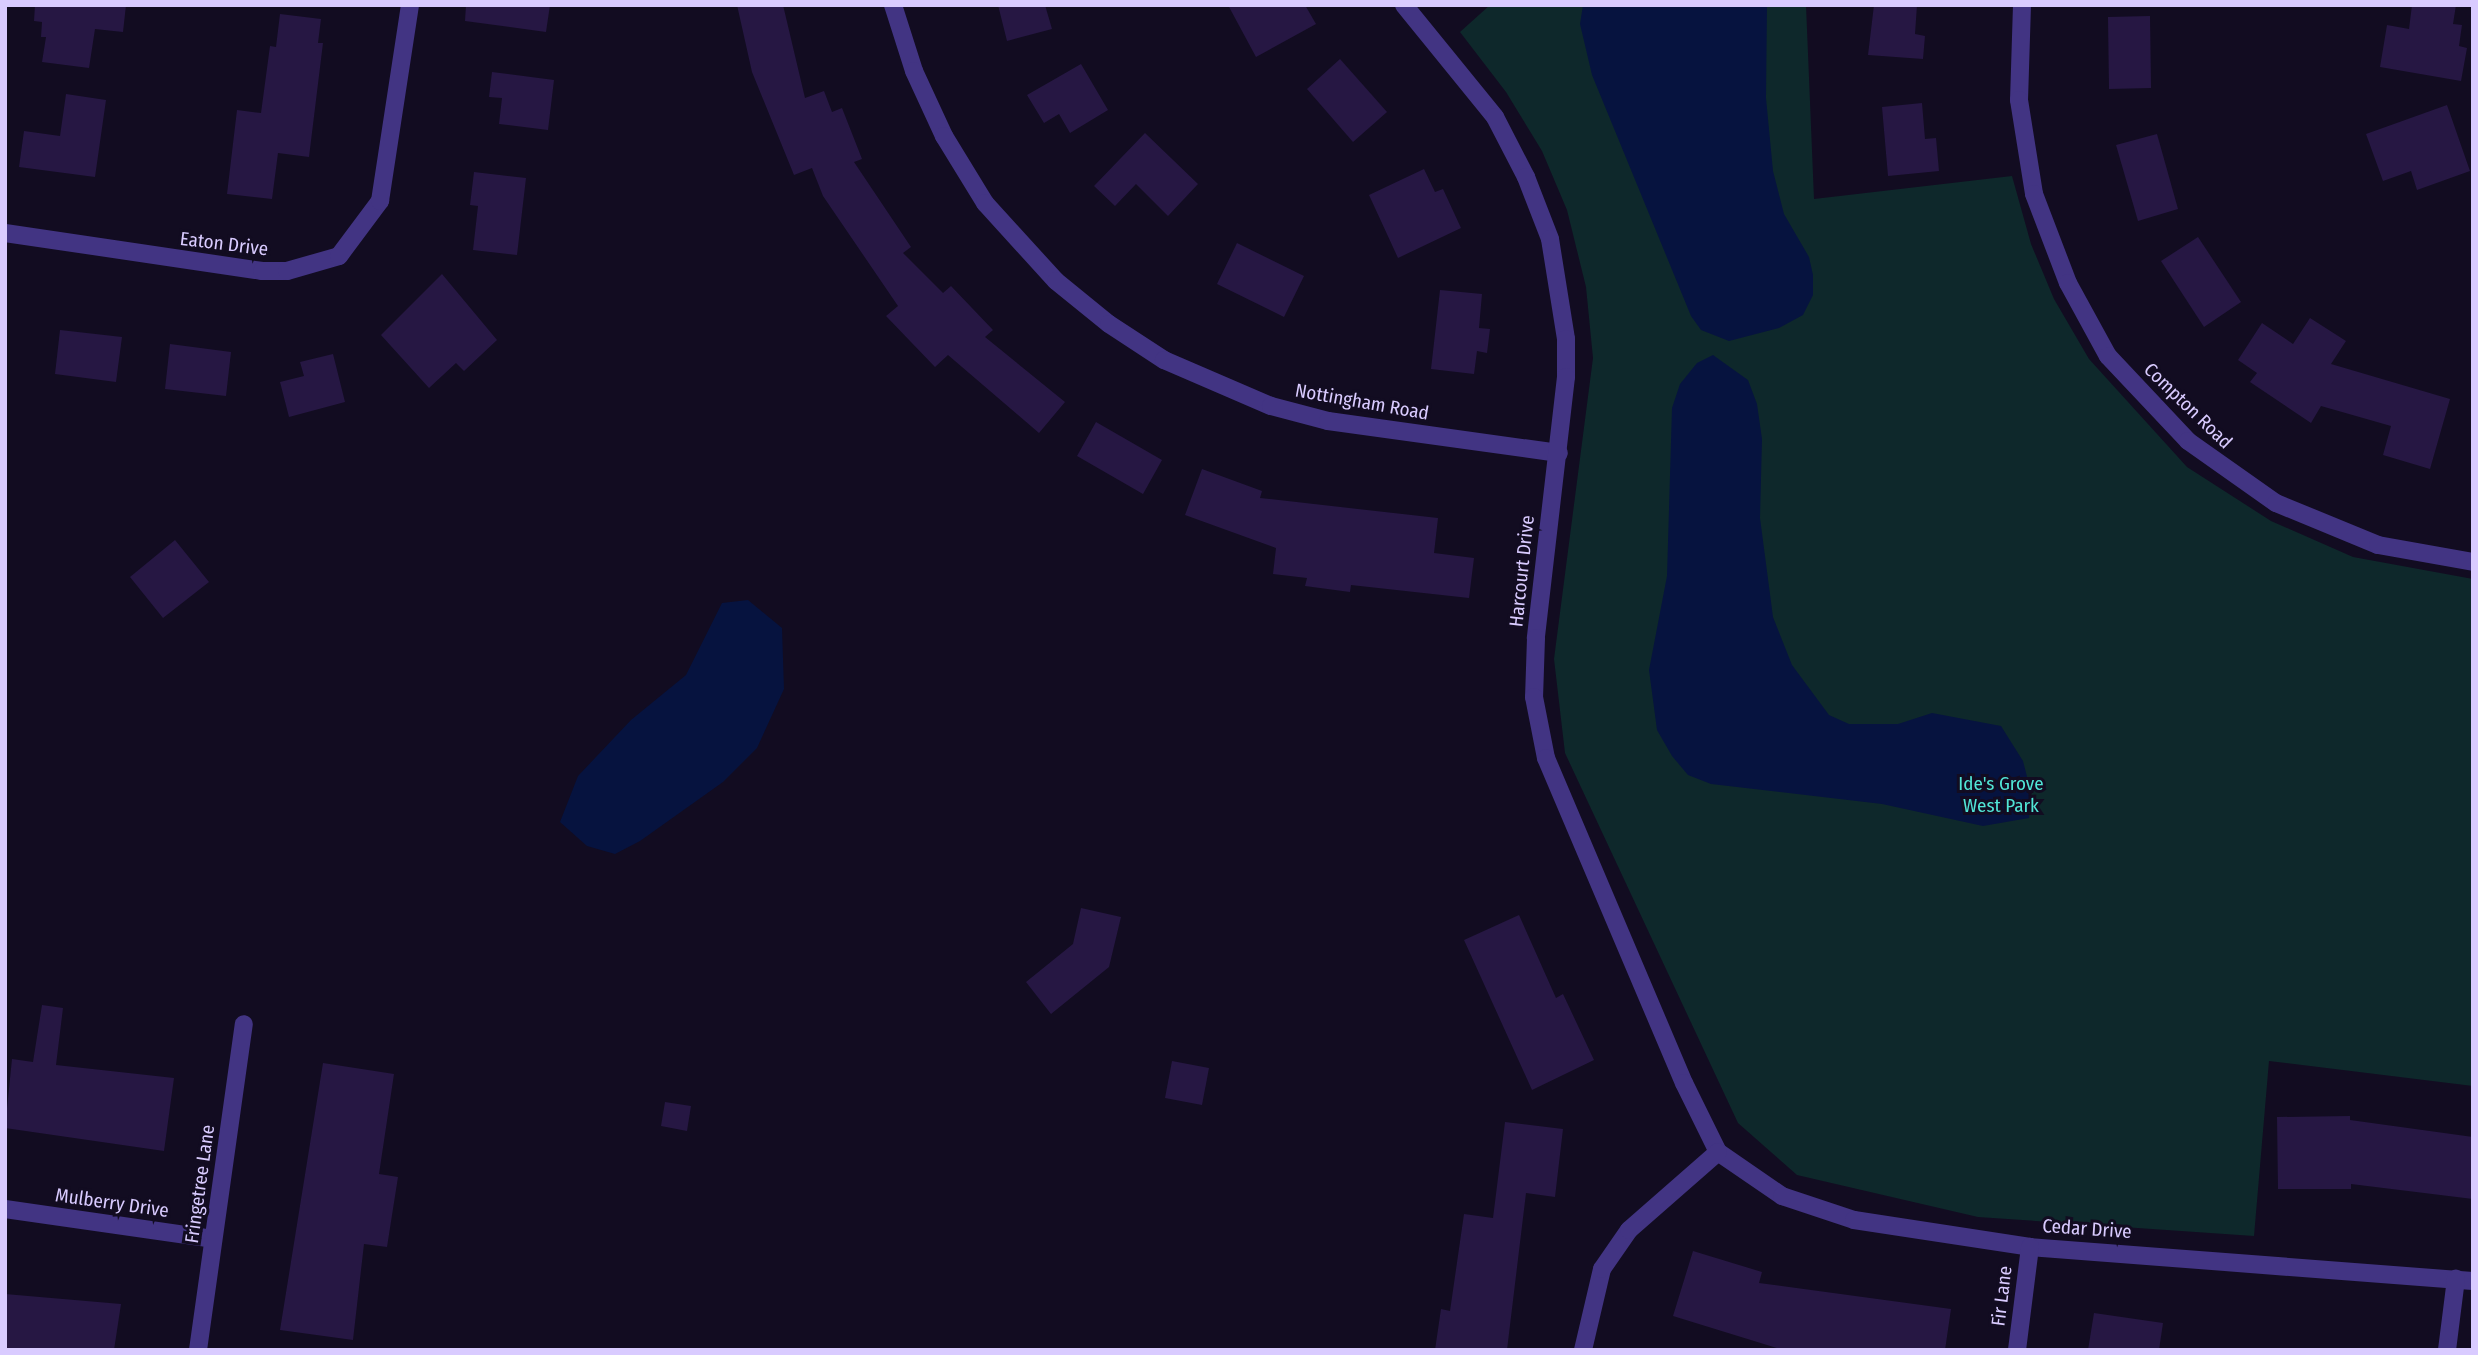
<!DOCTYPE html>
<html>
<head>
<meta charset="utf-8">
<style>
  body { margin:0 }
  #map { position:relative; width:2478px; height:1355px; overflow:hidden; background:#120c21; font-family:"Fira Sans Condensed",sans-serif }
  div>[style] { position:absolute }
  .green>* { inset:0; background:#0e282b }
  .water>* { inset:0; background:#06133f }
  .building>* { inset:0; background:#261743 }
  .minor>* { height:18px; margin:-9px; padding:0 9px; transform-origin:9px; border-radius:9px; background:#423483 }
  span { translate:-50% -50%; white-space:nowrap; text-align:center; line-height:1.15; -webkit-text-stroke:6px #120c21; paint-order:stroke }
  .street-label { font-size:19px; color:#d9cbff }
  .park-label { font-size:19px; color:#51e5d6 }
  .frame { position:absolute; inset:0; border:7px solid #d9cbff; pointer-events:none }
</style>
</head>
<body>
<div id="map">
  <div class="green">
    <div style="clip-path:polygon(1490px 5px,1806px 5px,1814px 199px,2012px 176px,2031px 244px,2054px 299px,2089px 359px,2187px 467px,2271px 521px,2353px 557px,2473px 579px,2473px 1086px,2269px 1061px,2254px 1236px,1978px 1217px,1797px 1175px,1738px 1123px,1565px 753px,1554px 659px,1593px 358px,1586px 287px,1567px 210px,1542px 151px,1506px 92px,1460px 32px)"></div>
  </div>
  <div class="water">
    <div style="clip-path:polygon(1583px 5px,1767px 5px,1766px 98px,1773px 171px,1784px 214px,1809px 257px,1813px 275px,1813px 295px,1803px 315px,1779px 328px,1729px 341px,1701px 330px,1691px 316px,1592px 75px,1580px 24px)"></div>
    <div style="clip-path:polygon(1713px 355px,1748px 380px,1757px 404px,1762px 439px,1760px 518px,1773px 617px,1792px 665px,1829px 715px,1849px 724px,1898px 724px,1932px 713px,2001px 726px,2023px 761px,2031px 792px,2029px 818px,1983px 826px,1882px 804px,1711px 784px,1688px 775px,1672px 756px,1657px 730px,1649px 670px,1667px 576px,1672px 408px,1680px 384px,1697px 363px)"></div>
    <div style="clip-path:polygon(748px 600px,782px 628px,784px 689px,757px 748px,723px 782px,640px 841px,615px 854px,587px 846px,560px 822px,578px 776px,631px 720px,686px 675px,722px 603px)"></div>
  </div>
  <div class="building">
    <div style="clip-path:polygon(35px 5px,126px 5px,123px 32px,95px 29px,89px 68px,42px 62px,46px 37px,41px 37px,42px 22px,34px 21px)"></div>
    <div style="clip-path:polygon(466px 5px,550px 5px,546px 32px,465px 21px)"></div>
    <div style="clip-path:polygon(737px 5px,783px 5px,805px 98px,824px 91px,832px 112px,842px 108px,862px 159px,854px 162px,911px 247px,903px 253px,943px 293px,951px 286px,993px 330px,985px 337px,1065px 402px,1039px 433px,948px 355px,935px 367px,886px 316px,898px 306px,823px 196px,812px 168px,794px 175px,752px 72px)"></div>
    <div style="clip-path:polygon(998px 5px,1045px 5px,1052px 29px,1007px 41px)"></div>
    <div style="clip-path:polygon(1228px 5px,1305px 5px,1316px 24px,1256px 57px)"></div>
    <div style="clip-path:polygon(1874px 5px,1917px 5px,1915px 34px,1925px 36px,1923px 59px,1868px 55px)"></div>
    <div style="clip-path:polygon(2412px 5px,2456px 5px,2453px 24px,2462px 25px,2459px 46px,2467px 48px,2461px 81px,2380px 67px,2387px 25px,2409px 29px)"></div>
    <div style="clip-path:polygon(280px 14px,321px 19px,318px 43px,323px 43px,309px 157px,278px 153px,272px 199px,227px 194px,237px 110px,261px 113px,270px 46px,276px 47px)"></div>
    <div style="clip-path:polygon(2150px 16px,2151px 88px,2109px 89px,2108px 17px)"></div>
    <div style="clip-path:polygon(1340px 59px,1387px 112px,1353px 142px,1307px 89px)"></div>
    <div style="clip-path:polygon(1081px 64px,1108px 110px,1070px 133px,1059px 114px,1044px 123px,1027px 95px)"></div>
    <div style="clip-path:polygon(492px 72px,554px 80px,548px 130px,499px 124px,502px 98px,489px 97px)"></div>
    <div style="clip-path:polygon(66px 94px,106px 100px,95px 177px,19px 167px,24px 131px,60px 136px)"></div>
    <div style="clip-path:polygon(1922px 103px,1925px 139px,1936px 138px,1939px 171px,1888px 176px,1882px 107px)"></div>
    <div style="clip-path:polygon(2447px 105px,2470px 171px,2417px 190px,2411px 171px,2383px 181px,2366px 134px)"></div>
    <div style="clip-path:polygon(1145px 133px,1198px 184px,1168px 216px,1136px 184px,1115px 206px,1094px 186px)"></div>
    <div style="clip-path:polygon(2157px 134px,2178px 209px,2138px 221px,2116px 145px)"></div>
    <div style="clip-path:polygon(1424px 169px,1435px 192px,1443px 189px,1461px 228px,1398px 258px,1369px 195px)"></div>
    <div style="clip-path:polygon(474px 172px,526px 178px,517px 255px,473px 250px,478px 206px,470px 205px)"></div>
    <div style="clip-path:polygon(2198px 237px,2241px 302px,2204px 327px,2161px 261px)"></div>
    <div style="clip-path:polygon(1237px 243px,1304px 276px,1284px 317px,1217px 284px)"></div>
    <div style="clip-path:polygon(442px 274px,497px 340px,464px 371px,456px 363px,429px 388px,381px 335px)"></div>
    <div style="clip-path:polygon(1440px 290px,1482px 294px,1479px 328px,1490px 329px,1487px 353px,1477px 351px,1474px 374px,1431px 369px)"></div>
    <div style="clip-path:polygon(2310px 318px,2346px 341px,2331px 364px,2450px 399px,2430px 469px,2383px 455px,2391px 426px,2321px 406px,2311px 423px,2250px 382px,2257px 373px,2238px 360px,2262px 323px,2293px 344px)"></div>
    <div style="clip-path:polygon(60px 330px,122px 337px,116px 382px,55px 374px)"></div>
    <div style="clip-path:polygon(170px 344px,231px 352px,226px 396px,165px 389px)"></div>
    <div style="clip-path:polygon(333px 354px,345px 402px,289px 417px,280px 382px,304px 376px,300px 362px)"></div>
    <div style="clip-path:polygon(1096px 422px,1162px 460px,1143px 494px,1077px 456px)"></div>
    <div style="clip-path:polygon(1202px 469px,1262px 491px,1260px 498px,1438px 518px,1434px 553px,1474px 558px,1469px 598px,1351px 585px,1350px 592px,1305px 586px,1307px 578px,1273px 574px,1276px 548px,1185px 515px)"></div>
    <div style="clip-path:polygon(175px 540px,209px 582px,163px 618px,130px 577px)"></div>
    <div style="clip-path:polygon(1081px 908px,1121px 917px,1109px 967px,1051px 1014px,1026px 982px,1073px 944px)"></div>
    <div style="clip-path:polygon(1519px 915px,1556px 998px,1563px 994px,1594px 1060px,1532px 1090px,1464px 940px)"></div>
    <div style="clip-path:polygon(42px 1005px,63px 1008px,56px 1065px,174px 1078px,164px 1151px,5px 1128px,12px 1059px,33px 1062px)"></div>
    <div style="clip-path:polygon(1172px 1061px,1209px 1068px,1202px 1105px,1165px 1098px)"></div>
    <div style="clip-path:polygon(323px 1063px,394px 1074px,379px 1174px,398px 1177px,387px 1247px,364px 1244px,353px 1340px,280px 1330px)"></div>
    <div style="clip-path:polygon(665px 1102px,691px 1106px,687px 1131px,661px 1126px)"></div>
    <div style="clip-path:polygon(2350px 1116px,2350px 1120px,2473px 1137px,2473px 1199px,2351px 1184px,2351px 1189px,2278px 1189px,2277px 1117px)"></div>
    <div style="clip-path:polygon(1505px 1122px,1563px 1129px,1555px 1197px,1526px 1193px,1507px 1350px,1435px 1350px,1441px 1309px,1450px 1311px,1464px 1214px,1493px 1218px)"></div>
    <div style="clip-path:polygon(1693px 1251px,1762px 1272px,1759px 1283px,1951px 1309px,1945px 1350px,1783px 1350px,1673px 1316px)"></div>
    <div style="clip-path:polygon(5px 1294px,121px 1304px,114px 1350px,5px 1350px)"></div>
    <div style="clip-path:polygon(2094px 1313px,2163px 1323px,2159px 1350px,2088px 1350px)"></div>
  </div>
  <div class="minor">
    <div style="left:893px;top:5px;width:69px;rotate:72.3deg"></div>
    <div style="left:914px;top:71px;width:72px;rotate:65.2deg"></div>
    <div style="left:944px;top:136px;width:79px;rotate:58.5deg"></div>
    <div style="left:985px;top:203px;width:105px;rotate:47.7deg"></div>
    <div style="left:1056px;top:281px;width:68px;rotate:39.1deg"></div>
    <div style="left:1109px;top:324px;width:66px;rotate:33.2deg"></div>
    <div style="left:1164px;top:360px;width:116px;rotate:23.3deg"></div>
    <div style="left:1271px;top:406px;width:59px;rotate:14.7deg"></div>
    <div style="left:1328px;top:421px;width:233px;rotate:7.9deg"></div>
    <div style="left:1404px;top:5px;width:144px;rotate:50.9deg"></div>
    <div style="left:1495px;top:117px;width:68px;rotate:62.7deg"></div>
    <div style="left:1526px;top:177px;width:66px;rotate:68.8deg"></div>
    <div style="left:1550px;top:239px;width:101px;rotate:80.9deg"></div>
    <div style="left:1566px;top:339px;width:38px;rotate:90deg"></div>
    <div style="left:1566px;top:377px;width:263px;rotate:96.6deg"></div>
    <div style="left:1536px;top:638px;width:59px;rotate:91.9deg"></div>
    <div style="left:1534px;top:697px;width:62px;rotate:78.9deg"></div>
    <div style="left:1546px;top:758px;width:353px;rotate:67deg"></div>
    <div style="left:1684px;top:1083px;width:77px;rotate:63.8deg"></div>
    <div style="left:1718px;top:1152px;width:78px;rotate:34.5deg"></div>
    <div style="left:1782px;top:1196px;width:76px;rotate:18.4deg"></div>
    <div style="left:1854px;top:1220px;width:178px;rotate:8.7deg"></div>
    <div style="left:2030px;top:1247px;width:444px;rotate:4.4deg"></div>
    <div style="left:2022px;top:5px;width:95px;rotate:91.8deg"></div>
    <div style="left:2019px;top:100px;width:95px;rotate:80.9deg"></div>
    <div style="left:2034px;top:194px;width:95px;rotate:69.1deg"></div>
    <div style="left:2068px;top:283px;width:83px;rotate:61.3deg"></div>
    <div style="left:2108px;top:356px;width:117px;rotate:46.7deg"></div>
    <div style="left:2188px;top:441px;width:108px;rotate:35.2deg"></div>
    <div style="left:2276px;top:503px;width:110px;rotate:22.4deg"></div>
    <div style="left:2378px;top:545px;width:97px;rotate:10.1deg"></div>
    <div style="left:5px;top:233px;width:260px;rotate:8.4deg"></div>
    <div style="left:262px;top:271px;width:25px"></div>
    <div style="left:287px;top:271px;width:54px;rotate:-16.1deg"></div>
    <div style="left:339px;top:256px;width:69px;rotate:-53.3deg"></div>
    <div style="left:380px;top:201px;width:198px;rotate:-81.3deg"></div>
    <div style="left:5px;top:1209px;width:210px;rotate:8.2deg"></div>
    <div style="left:198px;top:1350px;width:329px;rotate:-82deg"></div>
    <div style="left:1583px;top:1350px;width:83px;rotate:-76.8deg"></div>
    <div style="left:1602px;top:1269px;width:47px;rotate:-55.3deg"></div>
    <div style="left:1629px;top:1230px;width:118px;rotate:-41.2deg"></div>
    <div style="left:2017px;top:1350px;width:104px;rotate:-82.8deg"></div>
    <div style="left:2447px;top:1350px;width:72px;rotate:-82.8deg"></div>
  </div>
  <div class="street-label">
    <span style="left:224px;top:244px;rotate:7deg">Eaton Drive</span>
    <span style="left:1362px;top:402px;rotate:10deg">Nottingham Road</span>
    <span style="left:2188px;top:406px;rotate:44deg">Compton Road</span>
    <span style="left:1522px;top:571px;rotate:-84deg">Harcourt Drive</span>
    <span style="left:200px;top:1184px;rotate:-82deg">Fringetree Lane</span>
    <span style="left:112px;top:1203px;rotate:8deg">Mulberry Drive</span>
    <span style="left:2087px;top:1229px;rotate:4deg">Cedar Drive</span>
    <span style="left:2002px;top:1296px;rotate:-83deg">Fir Lane</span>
  </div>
  <div class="park-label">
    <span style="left:2001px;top:795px">Ide's Grove<br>West Park</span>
  </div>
  <div class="frame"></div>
</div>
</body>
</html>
